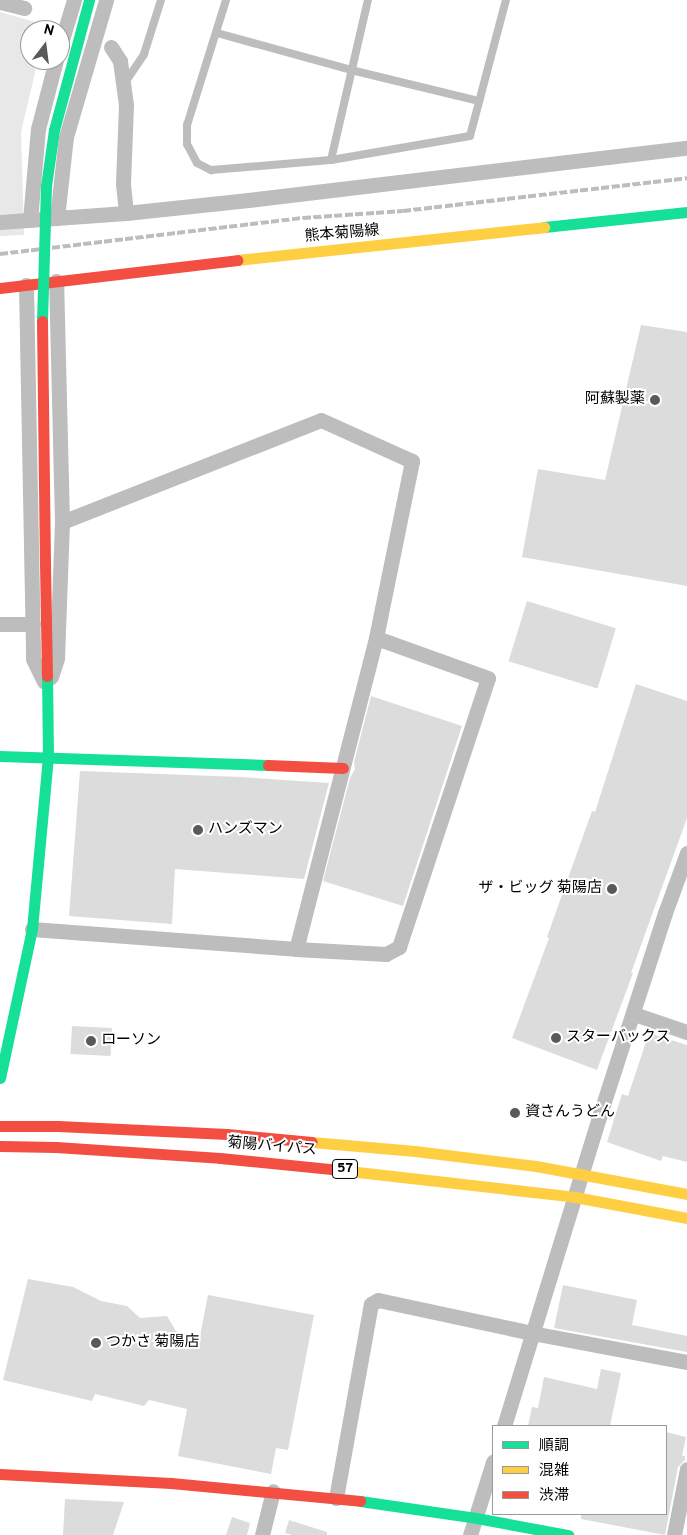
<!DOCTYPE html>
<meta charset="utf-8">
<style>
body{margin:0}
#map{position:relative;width:687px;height:1535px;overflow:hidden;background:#fff;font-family:Overpass,"Noto Sans JP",sans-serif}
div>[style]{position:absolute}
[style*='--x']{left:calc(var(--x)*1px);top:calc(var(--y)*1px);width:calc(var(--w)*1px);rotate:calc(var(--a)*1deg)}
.green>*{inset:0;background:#e8e8e8}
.building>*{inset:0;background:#dcdcdc;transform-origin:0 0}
.lane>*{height:8px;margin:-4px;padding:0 4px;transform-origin:4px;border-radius:4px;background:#bdbdbd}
.street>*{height:15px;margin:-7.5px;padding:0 7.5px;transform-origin:7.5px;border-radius:7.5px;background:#bdbdbd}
.fast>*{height:11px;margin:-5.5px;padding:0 5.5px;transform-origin:5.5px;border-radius:5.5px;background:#16e098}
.slow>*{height:11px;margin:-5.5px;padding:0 5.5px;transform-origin:5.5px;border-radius:5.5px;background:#ffcf43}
.jam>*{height:11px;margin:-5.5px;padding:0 5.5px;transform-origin:5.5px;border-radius:5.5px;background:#f24e42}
.rail>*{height:4px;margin-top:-2px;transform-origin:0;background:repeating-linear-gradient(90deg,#bdbdbd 0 8px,transparent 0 10.5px)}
.fast-bridge>*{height:11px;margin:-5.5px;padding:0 5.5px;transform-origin:5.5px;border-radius:5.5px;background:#16e098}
.jam-bridge>*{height:11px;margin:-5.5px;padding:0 5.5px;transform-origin:5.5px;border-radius:5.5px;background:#f24e42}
.dots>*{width:14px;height:14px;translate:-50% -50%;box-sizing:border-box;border:2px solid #fff;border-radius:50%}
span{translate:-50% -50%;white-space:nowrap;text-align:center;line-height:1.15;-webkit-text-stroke:4px #fff;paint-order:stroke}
.shield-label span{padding:1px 4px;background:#fff;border:1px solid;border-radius:4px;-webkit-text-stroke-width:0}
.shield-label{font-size:14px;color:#000;font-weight:700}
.street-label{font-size:15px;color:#000}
.poi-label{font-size:15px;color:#000}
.right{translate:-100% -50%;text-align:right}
.left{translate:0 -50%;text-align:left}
.legend{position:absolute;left:492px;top:1425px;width:175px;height:90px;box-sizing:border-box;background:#fff;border:1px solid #999;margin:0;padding:6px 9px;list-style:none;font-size:15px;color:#000}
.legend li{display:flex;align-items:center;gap:10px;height:25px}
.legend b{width:25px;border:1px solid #999}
.north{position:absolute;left:20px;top:20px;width:50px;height:50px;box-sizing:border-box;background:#fff;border:1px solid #999;border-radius:50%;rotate:15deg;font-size:14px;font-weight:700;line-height:20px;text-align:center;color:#000}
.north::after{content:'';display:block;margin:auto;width:18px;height:22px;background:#595959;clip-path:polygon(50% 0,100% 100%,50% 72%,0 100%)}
</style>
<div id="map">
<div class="green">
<div style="clip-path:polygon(0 12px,46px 25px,45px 30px,30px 30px,30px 60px,38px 60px,21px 132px,24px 235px,0 236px)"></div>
</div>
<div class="building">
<div style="clip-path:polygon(641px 325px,687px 332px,687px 586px,522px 557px,538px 469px,605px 480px)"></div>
<div style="left:527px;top:601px;width:93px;height:63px;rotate:17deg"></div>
<div style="clip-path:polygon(636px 684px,687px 701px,687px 818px,631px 973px,633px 973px,597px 1070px,512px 1038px,549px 938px,547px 937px,592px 811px,595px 812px)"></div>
<div style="clip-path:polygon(371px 696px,462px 726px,403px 906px,323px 881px,350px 778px,355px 769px,354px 762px)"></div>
<div style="clip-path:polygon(80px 771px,241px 777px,329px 783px,304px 879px,175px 869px,172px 924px,69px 916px)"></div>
<div style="left:72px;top:1026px;width:40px;height:28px;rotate:3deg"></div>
<div style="clip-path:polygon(649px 1033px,687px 1045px,687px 1162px,663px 1156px,661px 1161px,607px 1142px,622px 1094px,628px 1096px)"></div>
<div style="clip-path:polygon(28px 1279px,73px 1287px,101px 1301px,127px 1306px,140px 1318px,167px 1316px,183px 1343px,189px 1335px,199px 1341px,208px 1295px,314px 1315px,288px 1450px,276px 1448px,271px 1474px,178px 1456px,187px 1409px,149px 1400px,144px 1406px,95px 1394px,92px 1401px,3px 1380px)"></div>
<div style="clip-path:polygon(563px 1285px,637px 1300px,632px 1325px,687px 1336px,687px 1352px,554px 1328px)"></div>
<div style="clip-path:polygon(601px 1369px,621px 1373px,610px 1426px,528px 1426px,532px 1407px,538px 1408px,544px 1377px,597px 1389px)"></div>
<div style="clip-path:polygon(666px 1432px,686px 1437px,682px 1456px,685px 1456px,685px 1460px,678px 1467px,665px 1535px,581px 1519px,581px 1514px,666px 1514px)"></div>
<div style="clip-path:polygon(65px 1499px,124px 1502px,113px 1535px,63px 1535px)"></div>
<div style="clip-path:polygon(232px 1517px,250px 1523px,247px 1535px,226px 1535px)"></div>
<div style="clip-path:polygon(289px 1520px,327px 1532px,327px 1535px,292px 1535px,285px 1533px)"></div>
</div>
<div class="lane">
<div style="--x:226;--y:0;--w:131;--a:107.3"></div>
<div style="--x:187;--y:125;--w:19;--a:90"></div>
<div style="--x:187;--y:144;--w:21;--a:62"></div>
<div style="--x:197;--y:163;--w:16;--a:27"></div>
<div style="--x:211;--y:170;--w:120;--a:-4.8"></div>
<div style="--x:331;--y:160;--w:141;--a:-9.8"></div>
<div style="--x:470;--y:136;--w:141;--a:-75.2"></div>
<div style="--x:217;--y:33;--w:139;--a:15.4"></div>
<div style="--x:351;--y:70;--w:132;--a:13.6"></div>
<div style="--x:124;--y:84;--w:36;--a:-56"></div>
<div style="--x:144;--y:54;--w:57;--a:-72.5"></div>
<div style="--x:331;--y:160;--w:164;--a:-77"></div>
</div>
<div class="street">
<div style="--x:0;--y:2;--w:25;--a:14"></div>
<div style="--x:60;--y:46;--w:48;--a:-73.1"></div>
<div style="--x:111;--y:47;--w:17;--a:57"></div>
<div style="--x:120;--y:61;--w:44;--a:82.2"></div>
<div style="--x:126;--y:105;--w:79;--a:92.2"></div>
<div style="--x:123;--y:184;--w:29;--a:84"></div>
<div style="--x:57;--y:218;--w:81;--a:-83.7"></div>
<div style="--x:66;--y:137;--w:143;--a:-73.7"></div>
<div style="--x:30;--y:220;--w:91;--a:-85"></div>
<div style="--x:38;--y:129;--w:71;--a:-75.4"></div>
<div style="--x:0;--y:222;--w:126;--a:-4.1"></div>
<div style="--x:126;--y:213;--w:123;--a:-6.1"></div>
<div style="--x:248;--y:200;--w:442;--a:-6.8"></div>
<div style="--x:26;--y:285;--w:374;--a:88.9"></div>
<div style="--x:33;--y:659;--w:25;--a:64"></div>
<div style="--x:62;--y:522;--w:278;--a:-21.5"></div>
<div style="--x:321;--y:420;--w:100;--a:24.3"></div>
<div style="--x:412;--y:461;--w:181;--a:101.5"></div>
<div style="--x:376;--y:638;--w:321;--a:104.4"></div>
<div style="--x:0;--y:624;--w:33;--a:0"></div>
<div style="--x:51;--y:677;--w:20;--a:-72"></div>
<div style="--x:57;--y:658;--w:136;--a:-87.9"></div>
<div style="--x:62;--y:522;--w:241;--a:-91.4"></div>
<div style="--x:32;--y:929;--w:265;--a:4.3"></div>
<div style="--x:296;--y:949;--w:90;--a:3.2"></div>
<div style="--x:386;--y:954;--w:15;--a:-28"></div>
<div style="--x:399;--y:947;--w:283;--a:-71.7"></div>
<div style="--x:488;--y:678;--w:119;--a:-160.3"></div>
<div style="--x:634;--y:1014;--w:56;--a:18.8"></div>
<div style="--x:504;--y:1426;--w:333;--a:-72.9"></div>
<div style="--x:602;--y:1108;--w:205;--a:-72.1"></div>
<div style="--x:665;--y:913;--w:64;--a:-69.9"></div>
<div style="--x:336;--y:1498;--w:197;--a:-79.8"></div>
<div style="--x:371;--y:1304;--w:8;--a:-30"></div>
<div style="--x:378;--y:1300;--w:157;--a:12.1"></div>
<div style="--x:532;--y:1333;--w:158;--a:10.6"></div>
<div style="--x:262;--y:1535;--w:45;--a:-76"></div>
<div style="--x:470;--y:1535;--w:77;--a:-72.5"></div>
<div style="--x:674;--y:1535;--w:67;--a:-78.9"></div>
</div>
<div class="fast">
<div style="--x:544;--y:227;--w:144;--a:-6"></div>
<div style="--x:0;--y:756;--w:268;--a:1.9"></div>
<div style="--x:0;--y:1078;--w:152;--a:-77.9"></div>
<div style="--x:32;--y:929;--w:174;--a:-84.7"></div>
<div style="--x:48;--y:756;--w:80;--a:-90.7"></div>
<div style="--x:360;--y:1501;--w:117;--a:8.3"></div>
<div style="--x:476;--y:1518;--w:94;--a:10.5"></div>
</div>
<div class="slow">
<div style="--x:237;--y:260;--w:309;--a:-6.1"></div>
<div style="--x:312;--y:1142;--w:103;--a:5"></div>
<div style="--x:415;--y:1151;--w:122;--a:7.1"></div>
<div style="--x:536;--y:1166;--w:154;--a:10.5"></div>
<div style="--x:331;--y:1169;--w:246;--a:6.5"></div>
<div style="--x:575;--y:1197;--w:114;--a:10.6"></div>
</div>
<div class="jam">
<div style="--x:0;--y:288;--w:239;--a:-6.7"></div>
<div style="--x:45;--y:563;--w:113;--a:89"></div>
<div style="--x:268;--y:765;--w:75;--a:2.3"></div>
<div style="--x:0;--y:1126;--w:58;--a:0"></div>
<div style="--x:58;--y:1126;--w:169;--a:2.7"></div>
<div style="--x:227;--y:1134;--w:85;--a:5.4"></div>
<div style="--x:0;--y:1146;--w:56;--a:1"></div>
<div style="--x:56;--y:1147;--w:164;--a:3.8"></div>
<div style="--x:220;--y:1158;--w:112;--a:5.7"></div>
<div style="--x:0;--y:1474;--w:171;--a:3"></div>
<div style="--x:171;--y:1483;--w:190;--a:5.4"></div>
</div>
<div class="rail">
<div style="--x:0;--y:254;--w:305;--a:-6.8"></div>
<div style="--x:303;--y:218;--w:100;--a:-4"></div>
<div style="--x:403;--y:211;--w:286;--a:-6.6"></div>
</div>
<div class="fast-bridge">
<div style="--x:42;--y:321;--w:135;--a:-88.3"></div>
<div style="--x:46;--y:186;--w:57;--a:-81.9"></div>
<div style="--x:54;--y:130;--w:135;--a:-74.9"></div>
</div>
<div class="jam-bridge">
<div style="--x:42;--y:321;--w:242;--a:89.3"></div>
</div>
<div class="dots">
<div style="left:655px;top:400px;background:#595959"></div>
<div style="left:198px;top:830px;background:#595959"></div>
<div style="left:612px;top:889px;background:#595959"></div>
<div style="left:556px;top:1038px;background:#595959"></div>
<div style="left:91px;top:1041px;background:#595959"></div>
<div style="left:515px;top:1113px;background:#595959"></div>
<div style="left:96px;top:1343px;background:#595959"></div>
</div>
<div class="shield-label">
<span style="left:345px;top:1169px">57</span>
</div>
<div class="street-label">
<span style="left:342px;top:234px;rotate:-5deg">熊本菊陽線</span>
<span style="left:272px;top:1147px;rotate:5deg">菊陽バイパス</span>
</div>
<div class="poi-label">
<span class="right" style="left:645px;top:400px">阿蘇製薬</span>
<span class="left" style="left:208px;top:830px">ハンズマン</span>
<span class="right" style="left:602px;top:889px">ザ・ビッグ 菊陽店</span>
<span class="left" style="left:566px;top:1038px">スターバックス</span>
<span class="left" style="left:101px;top:1041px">ローソン</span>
<span class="left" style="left:525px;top:1113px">資さんうどん</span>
<span class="left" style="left:106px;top:1343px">つかさ 菊陽店</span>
</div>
<ul class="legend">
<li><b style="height:6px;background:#16e098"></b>順調</li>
<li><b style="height:6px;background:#ffcf43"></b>混雑</li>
<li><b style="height:6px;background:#f24e42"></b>渋滞</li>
</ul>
<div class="north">N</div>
</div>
